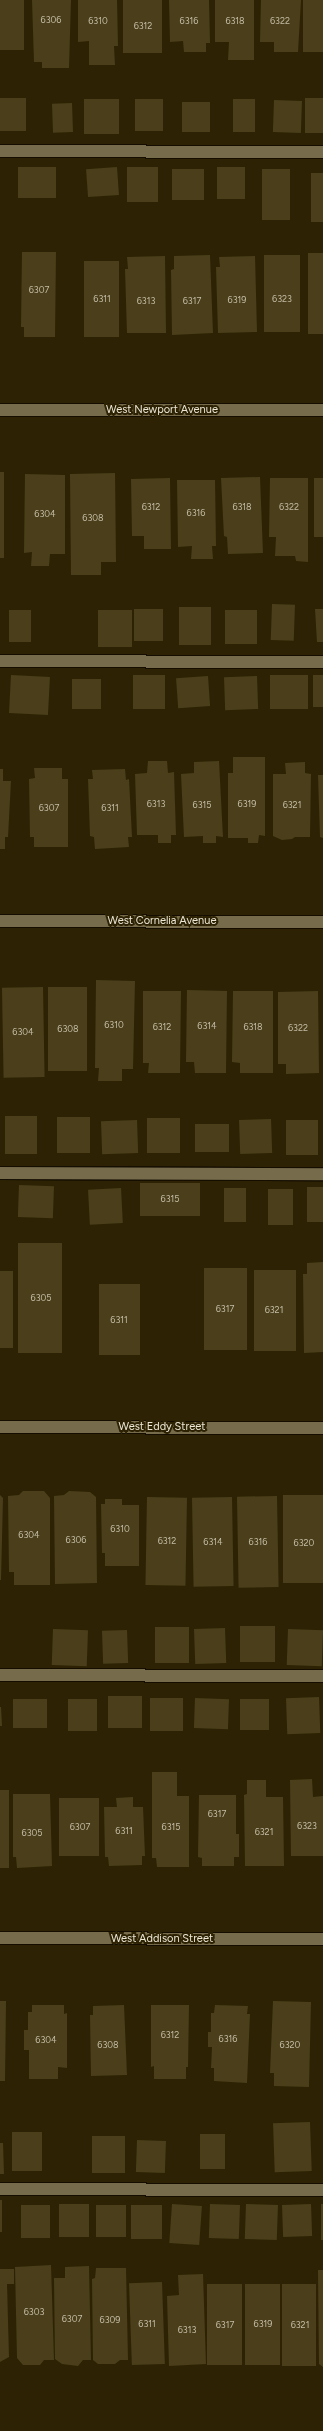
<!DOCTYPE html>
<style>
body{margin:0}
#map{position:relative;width:323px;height:2431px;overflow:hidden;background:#2d2304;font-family:Figtree,sans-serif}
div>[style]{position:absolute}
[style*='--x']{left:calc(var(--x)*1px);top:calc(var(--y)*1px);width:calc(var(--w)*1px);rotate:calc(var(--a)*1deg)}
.building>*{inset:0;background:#4a3f1a;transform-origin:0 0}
.roads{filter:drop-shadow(1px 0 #140d00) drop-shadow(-1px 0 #140d00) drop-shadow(0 1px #140d00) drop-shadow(0 -1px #140d00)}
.lane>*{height:12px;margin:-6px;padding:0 6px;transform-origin:6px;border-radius:6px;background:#766b4b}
.street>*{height:12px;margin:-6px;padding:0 6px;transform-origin:6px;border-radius:6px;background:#766b4b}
.secondary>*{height:12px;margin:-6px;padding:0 6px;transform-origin:6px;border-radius:6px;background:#766b4b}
span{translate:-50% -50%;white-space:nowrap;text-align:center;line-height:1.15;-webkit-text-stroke:4px #2d2304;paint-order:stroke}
.number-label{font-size:9px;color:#c4bca6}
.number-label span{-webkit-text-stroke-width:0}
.street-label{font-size:11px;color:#ece6d5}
</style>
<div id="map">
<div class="building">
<div style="left:0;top:0;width:24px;height:50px"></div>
<div style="clip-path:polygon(32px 0,71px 0,69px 68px,42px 68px,42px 62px,34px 62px)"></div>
<div style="clip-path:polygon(78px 0,117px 0,118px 46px,114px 46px,115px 65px,89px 65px,89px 41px,78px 42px)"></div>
<div style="left:123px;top:0;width:39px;height:53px"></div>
<div style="clip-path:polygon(169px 0,209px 0,210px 43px,206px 43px,206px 52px,184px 52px,183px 41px,170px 42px)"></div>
<div style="clip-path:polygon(215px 0,254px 0,254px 60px,228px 60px,229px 42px,215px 42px)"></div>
<div style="clip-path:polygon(261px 0,301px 0,298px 52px,274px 52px,274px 42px,260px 42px)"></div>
<div style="left:303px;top:0;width:20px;height:52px"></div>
<div style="left:0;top:98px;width:26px;height:33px"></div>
<div style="left:323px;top:98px;width:35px;height:18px;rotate:90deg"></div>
<div style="left:84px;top:99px;width:35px;height:35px"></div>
<div style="left:135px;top:99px;width:28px;height:32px"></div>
<div style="left:233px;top:99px;width:22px;height:33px"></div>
<div style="left:274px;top:100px;width:28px;height:32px;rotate:2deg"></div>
<div style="left:182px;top:102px;width:28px;height:30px"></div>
<div style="left:72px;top:103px;width:29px;height:20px;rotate:88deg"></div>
<div style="left:18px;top:167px;width:38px;height:31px"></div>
<div style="left:117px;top:167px;width:28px;height:31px;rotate:86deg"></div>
<div style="left:127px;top:167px;width:31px;height:35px"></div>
<div style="left:245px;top:167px;width:32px;height:28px;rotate:90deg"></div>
<div style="left:204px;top:169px;width:31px;height:32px;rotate:90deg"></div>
<div style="left:262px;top:169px;width:28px;height:51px"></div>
<div style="left:311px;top:173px;width:12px;height:49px"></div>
<div style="clip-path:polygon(22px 252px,56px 252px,55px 337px,24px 337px,24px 327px,21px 327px)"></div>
<div style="left:308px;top:253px;width:15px;height:81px"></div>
<div style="clip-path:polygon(210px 255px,213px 333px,172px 335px,171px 270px,174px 269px,174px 256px)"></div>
<div style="left:264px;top:255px;width:36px;height:77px"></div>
<div style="clip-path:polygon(165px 256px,166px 333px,127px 333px,125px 269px,128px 269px,127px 257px)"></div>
<div style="clip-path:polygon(255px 256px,257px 332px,218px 333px,216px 267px,220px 267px,219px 257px)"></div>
<div style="left:84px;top:261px;width:35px;height:76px"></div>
<div style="left:4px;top:472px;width:86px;height:4px;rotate:90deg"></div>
<div style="clip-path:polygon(115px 473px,116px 562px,101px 562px,101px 575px,71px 575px,70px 474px)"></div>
<div style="clip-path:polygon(25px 474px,65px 475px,65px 554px,50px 554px,49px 566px,31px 566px,32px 552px,24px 553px)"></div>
<div style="clip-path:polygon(260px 477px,263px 553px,228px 554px,227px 537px,224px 536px,221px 478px)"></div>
<div style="clip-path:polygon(170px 478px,171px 549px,144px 549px,144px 536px,132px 536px,131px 479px)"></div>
<div style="clip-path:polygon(270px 478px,308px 478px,308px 562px,296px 561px,295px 556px,275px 556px,276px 537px,269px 537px)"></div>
<div style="left:314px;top:478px;width:9px;height:59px"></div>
<div style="clip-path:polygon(177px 480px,215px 480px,216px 546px,212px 546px,213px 559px,191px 559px,192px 546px,178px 547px)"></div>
<div style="left:272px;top:604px;width:23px;height:36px;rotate:2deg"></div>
<div style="left:179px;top:607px;width:32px;height:38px"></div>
<div style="left:163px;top:609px;width:32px;height:29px;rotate:90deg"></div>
<div style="clip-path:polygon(315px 609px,323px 609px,323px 642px,317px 642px)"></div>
<div style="left:9px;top:610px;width:22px;height:32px"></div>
<div style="left:98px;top:610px;width:34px;height:37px"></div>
<div style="left:225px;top:610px;width:32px;height:34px"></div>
<div style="left:11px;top:675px;width:39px;height:38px;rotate:3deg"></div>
<div style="left:133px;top:675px;width:32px;height:34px"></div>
<div style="left:270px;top:675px;width:38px;height:34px"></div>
<div style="left:313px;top:675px;width:10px;height:32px"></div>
<div style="left:208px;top:676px;width:30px;height:32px;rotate:86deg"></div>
<div style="left:257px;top:676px;width:33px;height:33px;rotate:88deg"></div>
<div style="left:72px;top:679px;width:29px;height:30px"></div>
<div style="clip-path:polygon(233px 757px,265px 757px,265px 836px,259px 835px,258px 843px,248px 843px,248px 838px,228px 838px,228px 773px,233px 773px)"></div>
<div style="clip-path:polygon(148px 761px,167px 761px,168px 773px,174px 772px,176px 835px,171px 835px,171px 843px,158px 843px,158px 835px,137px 835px,135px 774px,147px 773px)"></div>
<div style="clip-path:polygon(219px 761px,223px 837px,216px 836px,216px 843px,203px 843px,203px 836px,184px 837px,181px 774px,194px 773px,194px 762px)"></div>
<div style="clip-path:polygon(305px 762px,305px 773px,311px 774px,310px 837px,295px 837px,292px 839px,282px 840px,273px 836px,273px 774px,286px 774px,285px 763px)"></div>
<div style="clip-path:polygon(34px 768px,62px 768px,62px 779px,68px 779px,68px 847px,34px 847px,34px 837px,30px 837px,29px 779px,35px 778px)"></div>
<div style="clip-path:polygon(0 769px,3px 769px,3px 781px,11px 781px,8px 837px,5px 837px,5px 849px,0 849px)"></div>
<div style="clip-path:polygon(125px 769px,126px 780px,129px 779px,132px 837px,128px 837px,129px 847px,95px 849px,94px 837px,90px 836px,88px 779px,93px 779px,92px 770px)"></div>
<div style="clip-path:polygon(318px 775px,323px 775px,323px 838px,320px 837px)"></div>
<div style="clip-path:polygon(96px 980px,135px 981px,133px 1069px,122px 1069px,122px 1081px,98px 1081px,99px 1068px,95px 1068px)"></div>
<div style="left:43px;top:987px;width:90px;height:41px;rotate:89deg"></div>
<div style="left:48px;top:987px;width:39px;height:84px"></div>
<div style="clip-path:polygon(187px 990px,227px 991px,226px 1073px,195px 1073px,194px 1062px,186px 1062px)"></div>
<div style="clip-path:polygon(143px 991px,181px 991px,180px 1073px,148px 1073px,149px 1063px,143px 1063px)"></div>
<div style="clip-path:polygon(233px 991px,273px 991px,273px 1073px,240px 1073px,240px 1063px,232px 1062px)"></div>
<div style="clip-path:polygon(318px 991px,319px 1073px,286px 1074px,286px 1064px,278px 1064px,278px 992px)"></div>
<div style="left:37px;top:1116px;width:38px;height:32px;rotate:90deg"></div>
<div style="left:57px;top:1117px;width:33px;height:36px"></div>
<div style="left:180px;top:1118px;width:35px;height:33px;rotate:90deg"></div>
<div style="left:271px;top:1119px;width:34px;height:32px;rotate:88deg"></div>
<div style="left:137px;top:1120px;width:33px;height:36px;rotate:88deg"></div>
<div style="left:286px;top:1120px;width:32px;height:35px"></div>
<div style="left:229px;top:1124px;width:28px;height:34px;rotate:90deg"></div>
<div style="left:140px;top:1183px;width:60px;height:33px"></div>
<div style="left:19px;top:1185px;width:35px;height:32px;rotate:2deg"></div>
<div style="left:307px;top:1187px;width:16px;height:35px"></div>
<div style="left:121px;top:1188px;width:35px;height:33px;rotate:87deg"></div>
<div style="left:224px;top:1188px;width:22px;height:34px"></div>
<div style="left:268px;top:1189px;width:25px;height:36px"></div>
<div style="left:18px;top:1243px;width:44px;height:110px"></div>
<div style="clip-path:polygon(323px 1262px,323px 1352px,304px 1353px,303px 1274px,307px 1274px,307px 1263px)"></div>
<div style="left:247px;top:1268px;width:82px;height:43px;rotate:90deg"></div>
<div style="left:254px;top:1270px;width:42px;height:81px"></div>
<div style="left:0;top:1271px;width:13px;height:77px"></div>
<div style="left:99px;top:1284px;width:41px;height:71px"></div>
<div style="clip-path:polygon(23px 1491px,44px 1491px,50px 1498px,50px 1585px,14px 1585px,14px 1572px,9px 1572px,8px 1496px,19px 1495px)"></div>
<div style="clip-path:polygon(69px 1491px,90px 1492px,96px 1497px,97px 1583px,55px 1584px,54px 1496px,64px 1495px)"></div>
<div style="clip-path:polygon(0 1495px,3px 1498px,1px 1580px,0 1580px)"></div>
<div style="left:323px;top:1495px;width:88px;height:40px;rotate:90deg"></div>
<div style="left:277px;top:1496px;width:91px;height:40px;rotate:89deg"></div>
<div style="left:147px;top:1497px;width:40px;height:88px;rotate:1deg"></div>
<div style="left:232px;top:1497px;width:89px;height:40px;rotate:89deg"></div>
<div style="clip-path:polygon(105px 1499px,122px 1499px,122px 1505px,139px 1505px,139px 1566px,105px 1566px,105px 1553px,102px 1553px,101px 1504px,105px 1504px)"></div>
<div style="left:240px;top:1626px;width:35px;height:36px"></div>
<div style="left:189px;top:1627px;width:36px;height:34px;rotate:90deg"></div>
<div style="left:225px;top:1628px;width:35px;height:31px;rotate:88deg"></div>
<div style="left:53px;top:1629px;width:35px;height:36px;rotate:2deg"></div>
<div style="left:288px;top:1629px;width:35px;height:36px;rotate:2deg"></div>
<div style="left:127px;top:1630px;width:33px;height:25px;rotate:88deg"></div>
<div style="left:108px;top:1696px;width:34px;height:32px"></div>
<div style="left:319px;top:1697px;width:36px;height:33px;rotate:88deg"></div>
<div style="left:150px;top:1698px;width:33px;height:33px"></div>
<div style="left:195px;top:1698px;width:34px;height:30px;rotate:2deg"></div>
<div style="left:13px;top:1699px;width:34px;height:29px"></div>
<div style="left:97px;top:1699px;width:32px;height:29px;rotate:90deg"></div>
<div style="left:240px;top:1699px;width:29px;height:31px"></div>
<div style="clip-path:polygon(0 1707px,1px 1707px,2px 1726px,0 1726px)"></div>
<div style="clip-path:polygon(152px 1772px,177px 1772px,177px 1796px,189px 1796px,189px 1867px,157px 1867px,156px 1858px,152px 1858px)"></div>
<div style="clip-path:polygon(312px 1779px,313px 1797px,323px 1796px,323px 1856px,291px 1856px,290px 1780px)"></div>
<div style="clip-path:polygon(247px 1780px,266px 1780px,266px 1797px,283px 1797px,284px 1866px,245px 1866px,244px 1795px,247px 1794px)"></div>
<div style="left:0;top:1790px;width:9px;height:78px"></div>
<div style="clip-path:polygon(13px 1794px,50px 1794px,52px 1866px,17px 1868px,16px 1857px,13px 1857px)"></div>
<div style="clip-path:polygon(199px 1795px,236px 1795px,236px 1834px,239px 1834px,239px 1857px,234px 1857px,234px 1866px,202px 1866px,202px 1858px,198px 1857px)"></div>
<div style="clip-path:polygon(133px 1797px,133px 1807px,143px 1807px,145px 1856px,142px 1856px,142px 1865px,109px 1866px,108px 1857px,105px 1857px,104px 1807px,117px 1807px,116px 1798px)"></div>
<div style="left:59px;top:1798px;width:40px;height:58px"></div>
<div style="clip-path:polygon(0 2001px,6px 2001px,5px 2081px,0 2081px)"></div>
<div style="clip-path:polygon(273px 2001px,311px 2002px,309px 2087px,274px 2086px,274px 2073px,270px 2073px)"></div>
<div style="clip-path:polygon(32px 2005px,64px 2005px,64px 2014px,67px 2013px,67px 2068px,58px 2067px,58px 2079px,29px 2079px,29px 2050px,24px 2050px,24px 2030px,28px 2030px,28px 2012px,32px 2012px)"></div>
<div style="clip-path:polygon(124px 2005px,127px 2075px,91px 2076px,90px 2015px,93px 2015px,93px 2006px)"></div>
<div style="clip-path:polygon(151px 2005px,189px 2005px,188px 2067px,186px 2067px,186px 2079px,154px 2079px,154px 2066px,151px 2067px)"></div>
<div style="clip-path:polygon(215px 2005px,248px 2006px,247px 2014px,250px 2014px,247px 2083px,214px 2081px,214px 2068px,211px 2068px,212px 2047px,208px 2047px,208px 2032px,211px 2032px,211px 2013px,214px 2013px)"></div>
<div style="left:310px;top:2122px;width:49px;height:37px;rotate:88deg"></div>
<div style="left:12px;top:2132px;width:30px;height:39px"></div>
<div style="left:200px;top:2134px;width:25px;height:35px"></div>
<div style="left:92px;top:2136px;width:33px;height:37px"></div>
<div style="left:137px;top:2140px;width:29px;height:32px;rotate:2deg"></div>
<div style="clip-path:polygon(0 2143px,3px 2143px,4px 2174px,0 2174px)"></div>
<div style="left:0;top:2200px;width:2px;height:32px"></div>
<div style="left:59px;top:2204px;width:30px;height:33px"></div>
<div style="left:172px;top:2204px;width:30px;height:39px;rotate:4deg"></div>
<div style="left:210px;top:2204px;width:30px;height:34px;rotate:2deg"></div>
<div style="left:246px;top:2204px;width:32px;height:35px;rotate:2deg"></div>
<div style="left:311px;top:2204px;width:32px;height:29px;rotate:88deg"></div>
<div style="left:321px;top:2204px;width:2px;height:36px"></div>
<div style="left:21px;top:2205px;width:29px;height:33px"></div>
<div style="left:96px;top:2205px;width:30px;height:32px"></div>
<div style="left:131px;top:2205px;width:31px;height:34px"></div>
<div style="clip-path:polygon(51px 2265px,54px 2360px,44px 2360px,40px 2365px,23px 2365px,17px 2358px,15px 2267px)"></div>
<div style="clip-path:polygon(89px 2266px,91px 2360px,83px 2360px,78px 2366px,62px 2364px,55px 2359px,54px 2278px,65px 2278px,65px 2267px)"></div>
<div style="clip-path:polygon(96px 2268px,126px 2268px,128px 2360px,120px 2360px,115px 2364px,98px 2364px,93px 2360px,92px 2279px,95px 2278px)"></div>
<div style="clip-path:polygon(0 2269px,14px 2269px,14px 2284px,7px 2284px,9px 2357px,0 2362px)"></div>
<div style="clip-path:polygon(318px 2270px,323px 2270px,323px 2367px,319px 2364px)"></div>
<div style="clip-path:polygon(203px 2274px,206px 2364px,169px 2366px,167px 2296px,179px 2295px,178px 2275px)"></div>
<div style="left:162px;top:2282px;width:82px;height:33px;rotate:88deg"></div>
<div style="left:207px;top:2284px;width:35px;height:81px"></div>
<div style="left:245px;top:2284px;width:35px;height:81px"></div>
<div style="left:282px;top:2284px;width:34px;height:82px"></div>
</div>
<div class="roads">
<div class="lane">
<div style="--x:0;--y:151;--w:323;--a:0.2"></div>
<div style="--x:0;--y:661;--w:323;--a:0.2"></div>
<div style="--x:0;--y:1173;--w:323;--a:0.2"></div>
<div style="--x:0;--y:1675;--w:323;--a:0.2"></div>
<div style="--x:0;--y:2189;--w:323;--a:0.2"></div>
</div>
<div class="street">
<div style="--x:0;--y:410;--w:323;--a:0"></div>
<div style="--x:0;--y:921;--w:323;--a:0.2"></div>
<div style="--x:0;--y:1427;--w:323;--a:0.2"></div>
</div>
<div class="secondary">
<div style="--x:0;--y:1938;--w:323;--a:0.2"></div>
</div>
</div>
<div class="number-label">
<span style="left:51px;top:20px">6306</span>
<span style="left:98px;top:21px">6310</span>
<span style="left:189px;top:21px">6316</span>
<span style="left:235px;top:21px">6318</span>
<span style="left:280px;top:21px">6322</span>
<span style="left:143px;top:26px">6312</span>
<span style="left:39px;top:290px">6307</span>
<span style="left:102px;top:299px">6311</span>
<span style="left:282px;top:299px">6323</span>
<span style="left:237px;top:300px">6319</span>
<span style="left:146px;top:301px">6313</span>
<span style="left:192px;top:301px">6317</span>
<span style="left:151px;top:507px">6312</span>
<span style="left:242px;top:507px">6318</span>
<span style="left:289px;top:507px">6322</span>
<span style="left:196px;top:513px">6316</span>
<span style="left:45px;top:514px">6304</span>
<span style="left:93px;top:518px">6308</span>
<span style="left:156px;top:804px">6313</span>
<span style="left:247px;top:804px">6319</span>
<span style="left:202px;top:805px">6315</span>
<span style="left:292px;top:805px">6321</span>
<span style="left:49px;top:808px">6307</span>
<span style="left:110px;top:808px">6311</span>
<span style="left:114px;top:1025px">6310</span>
<span style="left:207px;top:1026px">6314</span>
<span style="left:162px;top:1027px">6312</span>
<span style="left:253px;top:1027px">6318</span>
<span style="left:298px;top:1028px">6322</span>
<span style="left:68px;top:1029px">6308</span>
<span style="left:23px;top:1032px">6304</span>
<span style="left:170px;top:1199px">6315</span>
<span style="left:41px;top:1298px">6305</span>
<span style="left:225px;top:1309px">6317</span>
<span style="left:274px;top:1310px">6321</span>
<span style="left:119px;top:1320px">6311</span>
<span style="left:120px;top:1529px">6310</span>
<span style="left:29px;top:1535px">6304</span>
<span style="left:76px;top:1540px">6306</span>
<span style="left:167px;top:1541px">6312</span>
<span style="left:213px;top:1542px">6314</span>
<span style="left:258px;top:1542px">6316</span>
<span style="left:304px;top:1543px">6320</span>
<span style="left:217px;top:1814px">6317</span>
<span style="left:307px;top:1826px">6323</span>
<span style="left:80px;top:1827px">6307</span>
<span style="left:171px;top:1827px">6315</span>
<span style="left:124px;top:1831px">6311</span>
<span style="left:264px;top:1832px">6321</span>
<span style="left:32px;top:1833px">6305</span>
<span style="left:170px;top:2035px">6312</span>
<span style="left:228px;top:2039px">6316</span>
<span style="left:46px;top:2040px">6304</span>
<span style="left:108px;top:2045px">6308</span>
<span style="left:290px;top:2045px">6320</span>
<span style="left:34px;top:2312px">6303</span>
<span style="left:72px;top:2319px">6307</span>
<span style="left:110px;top:2320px">6309</span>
<span style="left:147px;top:2324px">6311</span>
<span style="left:263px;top:2324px">6319</span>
<span style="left:225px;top:2325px">6317</span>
<span style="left:300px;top:2325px">6321</span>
<span style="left:187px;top:2330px">6313</span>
</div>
<div class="street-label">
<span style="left:162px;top:410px">West Newport Avenue</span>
<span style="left:162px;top:921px">West Cornelia Avenue</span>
<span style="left:162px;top:1427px">West Eddy Street</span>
<span style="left:162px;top:1939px">West Addison Street</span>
</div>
</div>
